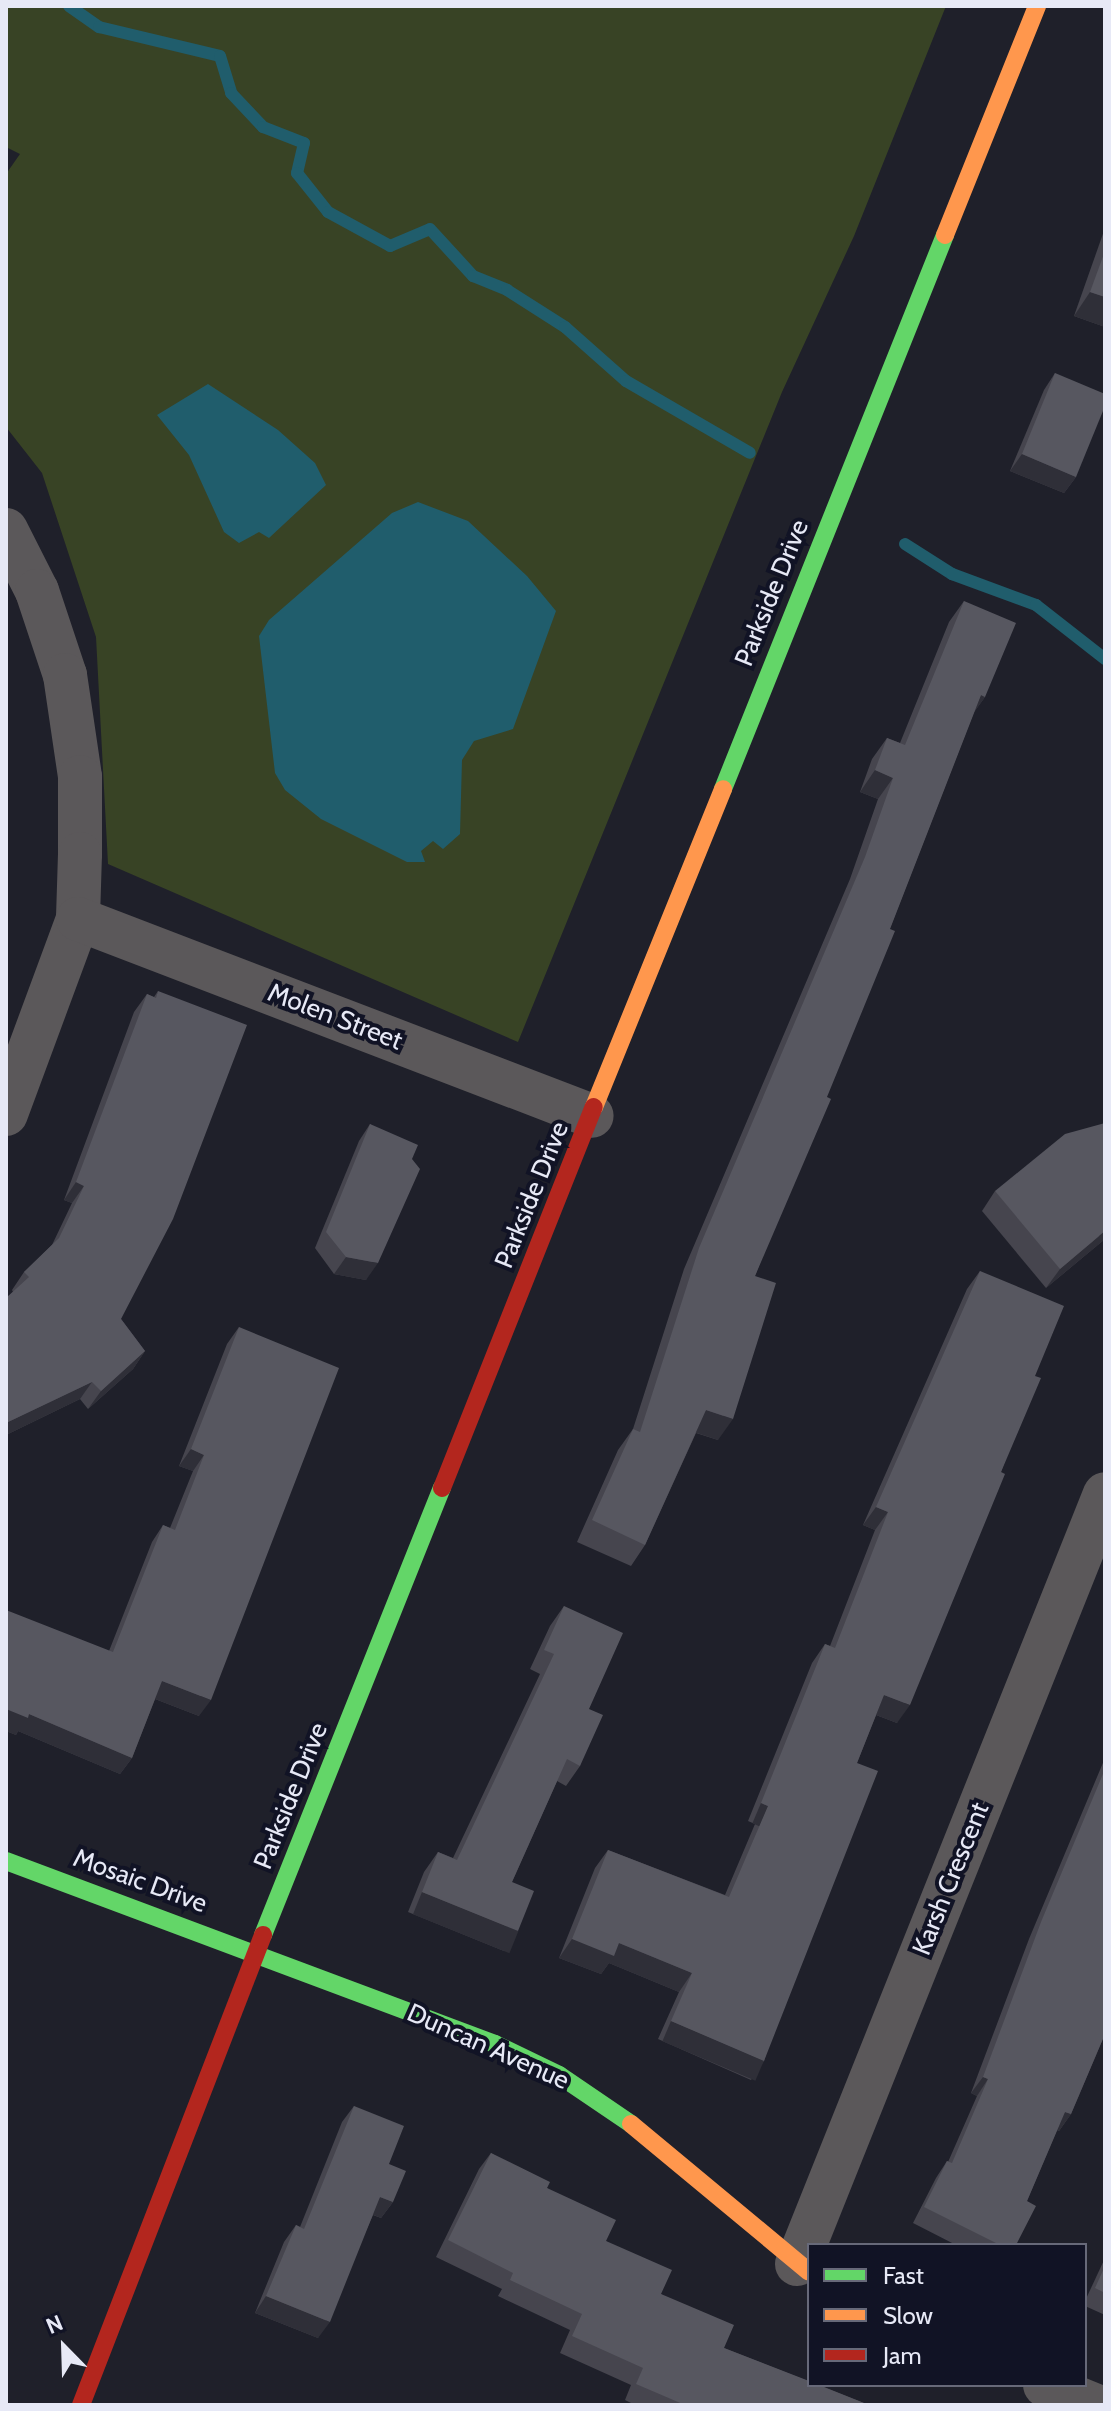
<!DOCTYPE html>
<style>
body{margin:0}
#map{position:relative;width:1111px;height:2411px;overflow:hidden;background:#1f202a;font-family:Cabin,sans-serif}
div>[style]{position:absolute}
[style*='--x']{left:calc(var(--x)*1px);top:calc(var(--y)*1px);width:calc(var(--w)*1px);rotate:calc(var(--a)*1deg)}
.green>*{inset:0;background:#384325}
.water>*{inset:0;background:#205d6c}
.stream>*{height:12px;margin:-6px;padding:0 6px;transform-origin:6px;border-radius:6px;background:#205d6c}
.street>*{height:44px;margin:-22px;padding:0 22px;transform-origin:22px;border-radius:22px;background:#5b585a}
.fast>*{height:18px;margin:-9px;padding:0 9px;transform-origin:9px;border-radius:9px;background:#63d668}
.slow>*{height:18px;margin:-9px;padding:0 9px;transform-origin:9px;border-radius:9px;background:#ff974d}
.jam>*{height:18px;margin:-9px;padding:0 9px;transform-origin:9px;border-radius:9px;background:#b3261e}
.wall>*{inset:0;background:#46454e}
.shaded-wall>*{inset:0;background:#2f2f38;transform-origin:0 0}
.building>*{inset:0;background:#575760}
span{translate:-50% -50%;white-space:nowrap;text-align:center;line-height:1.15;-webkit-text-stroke:8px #111325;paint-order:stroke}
.street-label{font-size:26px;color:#e7e9f6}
.frame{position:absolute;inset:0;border:8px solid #e7e9f6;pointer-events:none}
.legend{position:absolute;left:807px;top:2243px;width:280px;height:144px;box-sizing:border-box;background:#111325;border:2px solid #676979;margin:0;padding:10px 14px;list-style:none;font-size:24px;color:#e7e9f6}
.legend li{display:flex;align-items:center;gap:16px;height:40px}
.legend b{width:40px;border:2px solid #676979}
.north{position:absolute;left:24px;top:2307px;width:80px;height:80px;-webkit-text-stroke:6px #111325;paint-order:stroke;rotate:337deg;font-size:22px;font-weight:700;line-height:32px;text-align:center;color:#e7e9f6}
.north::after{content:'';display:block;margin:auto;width:28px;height:36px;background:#e7e9f6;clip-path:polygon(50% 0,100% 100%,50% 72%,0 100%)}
</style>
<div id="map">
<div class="green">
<div style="clip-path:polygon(6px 6px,946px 6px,854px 236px,782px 392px,518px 1042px,108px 864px,96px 637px,42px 473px,6px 427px,6px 174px,20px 154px,6px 147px)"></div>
</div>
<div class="water">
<div style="clip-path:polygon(208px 384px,278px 430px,315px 463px,326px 485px,269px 538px,259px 532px,239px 543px,224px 532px,189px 455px,157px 415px)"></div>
<div style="clip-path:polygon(418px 502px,468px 521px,527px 576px,556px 611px,513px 729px,474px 741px,462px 760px,460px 834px,443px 849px,433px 841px,421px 851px,425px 862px,407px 862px,321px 819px,285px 790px,275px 773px,259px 636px,269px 620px,392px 513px)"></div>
</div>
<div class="stream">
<div style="--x:69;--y:6;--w:37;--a:35"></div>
<div style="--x:99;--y:27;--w:124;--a:13.5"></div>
<div style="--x:220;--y:56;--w:39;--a:73"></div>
<div style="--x:231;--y:93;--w:47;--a:46.7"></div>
<div style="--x:263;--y:127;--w:44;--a:21.3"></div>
<div style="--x:304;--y:143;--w:31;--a:103"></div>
<div style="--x:297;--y:173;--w:50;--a:51.5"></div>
<div style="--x:328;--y:212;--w:71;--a:28.7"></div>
<div style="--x:390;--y:246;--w:43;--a:-23"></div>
<div style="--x:430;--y:229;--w:64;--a:47.5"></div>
<div style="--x:473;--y:276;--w:37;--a:22"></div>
<div style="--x:507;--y:290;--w:69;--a:32.5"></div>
<div style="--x:565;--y:327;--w:81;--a:41.5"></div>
<div style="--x:626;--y:381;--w:143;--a:30.1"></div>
<div style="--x:905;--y:544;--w:56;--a:32.6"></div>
<div style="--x:952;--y:574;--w:90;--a:20.3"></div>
<div style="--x:1036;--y:605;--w:88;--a:38"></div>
</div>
<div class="street">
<div style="--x:6;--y:530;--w:68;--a:63.1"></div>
<div style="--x:37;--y:591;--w:89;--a:71.6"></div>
<div style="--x:65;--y:675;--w:103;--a:81.6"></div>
<div style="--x:80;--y:777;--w:77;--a:90"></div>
<div style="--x:80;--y:854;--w:65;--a:91.8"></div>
<div style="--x:78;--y:919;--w:208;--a:110.3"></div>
<div style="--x:78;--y:919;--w:550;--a:20.97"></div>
<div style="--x:797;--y:2264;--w:829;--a:-68.2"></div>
<div style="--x:1045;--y:2385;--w:53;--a:22.2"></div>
</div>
<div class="fast">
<div style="--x:723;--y:789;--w:597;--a:-68.16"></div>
<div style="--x:6;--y:1861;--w:522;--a:20.52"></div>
<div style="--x:495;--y:2044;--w:71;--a:25.8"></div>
<div style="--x:559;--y:2075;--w:87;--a:34.2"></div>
<div style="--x:263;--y:1935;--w:482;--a:-68.2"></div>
</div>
<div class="slow">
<div style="--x:945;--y:235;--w:247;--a:-68.1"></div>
<div style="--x:594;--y:1107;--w:343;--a:-67.9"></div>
<div style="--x:631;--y:2124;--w:231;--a:39.7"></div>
</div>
<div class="jam">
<div style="--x:442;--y:1488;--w:410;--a:-68.3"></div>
<div style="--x:81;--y:2405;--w:504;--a:-68.83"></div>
</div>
<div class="wall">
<div style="clip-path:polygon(1105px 228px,1105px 327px,1074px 316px)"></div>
<div style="clip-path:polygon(1055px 373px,1076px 477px,1064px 493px,1010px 471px,1044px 390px)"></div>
<div style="clip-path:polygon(964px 601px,985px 697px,974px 712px,755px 1276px,718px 1440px,696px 1433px,645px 1545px,631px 1566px,577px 1542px,618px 1450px,633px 1429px,684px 1269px,850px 879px,878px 799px,860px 792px,872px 759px,887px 738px,900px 743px,949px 622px)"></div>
<div style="clip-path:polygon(158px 991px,121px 1319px,145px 1351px,133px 1369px,88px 1409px,80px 1399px,6px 1435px,6px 1298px,13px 1292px,12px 1290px,24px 1272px,52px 1245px,72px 1203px,64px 1200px,134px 1012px,147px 994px,154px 997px)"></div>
<div style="clip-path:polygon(370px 1124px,412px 1159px,366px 1280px,334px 1274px,315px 1248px,359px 1141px)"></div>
<div style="clip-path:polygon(995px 1191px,1105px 1239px,1046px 1288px,982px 1211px)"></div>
<div style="clip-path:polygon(980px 1271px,1035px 1376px,1001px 1472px,897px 1723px,876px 1715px,857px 1763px,764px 2061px,751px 2080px,658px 2039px,679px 1992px,609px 1963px,601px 1974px,559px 1958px,595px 1868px,608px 1850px,725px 1895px,755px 1824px,748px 1821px,812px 1663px,825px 1644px,830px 1646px,875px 1530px,863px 1525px,967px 1289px)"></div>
<div style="clip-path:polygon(239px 1327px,199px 1716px,155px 1699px,132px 1758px,120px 1774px,18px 1731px,16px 1735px,6px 1731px,109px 1651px,152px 1542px,163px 1525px,170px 1528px,193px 1471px,179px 1466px,227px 1344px)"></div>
<div style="clip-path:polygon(564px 1606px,589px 1709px,580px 1766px,566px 1786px,557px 1781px,512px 1882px,504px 1951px,408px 1912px,424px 1872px,438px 1852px,453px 1858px,540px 1674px,530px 1669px,550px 1626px)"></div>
<div style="clip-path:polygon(1105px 1758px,1105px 2034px,1071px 2114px,1059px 2131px,1057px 2130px,1027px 2201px,1016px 2245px,956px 2245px,913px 2223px,936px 2178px,947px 2161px,948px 2162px,977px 2096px,971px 2093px,1029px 1939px)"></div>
<div style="clip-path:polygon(354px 2106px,389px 2164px,393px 2202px,381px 2218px,373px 2215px,318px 2338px,255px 2313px,284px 2242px,296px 2225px,300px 2227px,342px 2122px)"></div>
<div style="clip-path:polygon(491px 2153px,547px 2188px,606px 2241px,661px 2294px,724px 2348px,869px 2405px,635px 2405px,625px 2400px,631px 2385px,560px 2353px,570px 2330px,498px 2296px,502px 2289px,436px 2257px,479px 2169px)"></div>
<div style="clip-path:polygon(1105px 2258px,1105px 2315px,1085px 2306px,1085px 2301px)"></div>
</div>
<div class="shaded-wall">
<div style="clip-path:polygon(1090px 292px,1105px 297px,1105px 327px,1074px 316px)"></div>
<div style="clip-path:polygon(1022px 454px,1076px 477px,1064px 493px,1010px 471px)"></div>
<div style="clip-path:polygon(981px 695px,985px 697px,970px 718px)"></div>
<div style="clip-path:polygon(875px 770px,893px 778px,878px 799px,860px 792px)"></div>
<div style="clip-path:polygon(76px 1182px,84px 1186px,72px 1203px,64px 1200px)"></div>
<div style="clip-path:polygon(1105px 1231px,1105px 1239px,1046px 1288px,1060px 1269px)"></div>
<div style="clip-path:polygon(346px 1257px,378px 1263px,366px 1280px,334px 1274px)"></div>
<div style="clip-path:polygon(145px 1351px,133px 1369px,88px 1409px,101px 1391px)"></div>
<div style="clip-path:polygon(92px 1382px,80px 1399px,6px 1435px,6px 1423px)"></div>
<div style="clip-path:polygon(706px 1410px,733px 1419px,718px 1440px,691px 1431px)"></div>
<div style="clip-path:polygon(191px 1449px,204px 1455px,193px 1471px,179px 1466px)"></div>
<div style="clip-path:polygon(876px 1507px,888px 1512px,875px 1530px,863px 1525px)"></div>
<div style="clip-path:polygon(162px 1681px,211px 1700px,199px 1716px,150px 1697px)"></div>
<div style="clip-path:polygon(884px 1695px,910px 1705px,897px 1723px,871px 1713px)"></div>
<div style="clip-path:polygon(6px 1709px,29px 1714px,132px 1758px,120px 1774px,18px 1731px,16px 1735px,6px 1731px)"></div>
<div style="left:761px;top:1803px;width:8px;height:22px;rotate:23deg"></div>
<div style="left:422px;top:1892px;width:104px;height:24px;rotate:22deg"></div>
<div style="clip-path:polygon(572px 1939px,619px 1943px,692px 1973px,679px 1992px,609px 1963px,601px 1974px,559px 1958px)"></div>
<div style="left:671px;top:2021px;width:101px;height:22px;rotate:23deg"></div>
<div style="clip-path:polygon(983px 2077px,988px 2079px,977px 2096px,971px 2093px)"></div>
<div style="clip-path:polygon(1065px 2112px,1071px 2114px,1059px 2131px,1053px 2128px)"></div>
<div style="clip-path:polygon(380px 2197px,393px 2202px,381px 2218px,369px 2213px)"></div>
<div style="clip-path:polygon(266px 2296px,330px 2322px,318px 2338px,255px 2313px)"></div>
</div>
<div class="building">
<div style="clip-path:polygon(1105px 251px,1105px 297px,1090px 292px)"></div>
<div style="clip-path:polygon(1055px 373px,1105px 394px,1105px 406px,1076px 477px,1022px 454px)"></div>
<div style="clip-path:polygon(964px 601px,1016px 623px,985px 697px,981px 695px,890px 929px,895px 931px,827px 1097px,831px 1099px,755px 1276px,776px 1283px,733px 1419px,706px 1410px,645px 1545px,592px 1520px,633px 1429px,640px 1432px,699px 1248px,865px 857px,893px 778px,875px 770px,887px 738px,905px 745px)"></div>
<div style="clip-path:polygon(158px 991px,247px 1025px,173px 1219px,121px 1319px,145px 1351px,101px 1391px,92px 1382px,6px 1423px,6px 1298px,29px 1277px,24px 1272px,59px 1238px,84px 1186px,76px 1182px,147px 994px,156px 998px)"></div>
<div style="clip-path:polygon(1105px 1123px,1105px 1231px,1060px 1269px,995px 1191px,1065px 1134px)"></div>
<div style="clip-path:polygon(370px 1124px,418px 1145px,412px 1159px,420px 1169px,378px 1263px,346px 1257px,326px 1232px)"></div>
<div style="clip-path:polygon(980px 1271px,1064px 1306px,1035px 1376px,1041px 1378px,1001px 1472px,1005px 1474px,910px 1705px,884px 1695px,857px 1763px,878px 1771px,764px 2061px,671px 2021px,692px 1973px,619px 1943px,614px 1956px,572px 1939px,608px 1850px,729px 1897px,768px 1806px,761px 1803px,825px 1644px,835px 1648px,888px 1512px,876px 1507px)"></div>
<div style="clip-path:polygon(239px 1327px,339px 1368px,211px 1700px,162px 1681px,132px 1758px,29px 1714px,28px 1718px,6px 1709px,6px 1610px,113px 1652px,163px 1525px,175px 1530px,204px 1455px,191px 1449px)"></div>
<div style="clip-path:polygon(564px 1606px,623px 1633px,589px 1709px,603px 1715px,580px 1766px,567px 1759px,512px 1882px,534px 1891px,518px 1931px,422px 1892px,438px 1852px,457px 1860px,554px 1654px,544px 1650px)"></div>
<div style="clip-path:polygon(1105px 1769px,1105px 2034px,1071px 2114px,1065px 2112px,1027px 2201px,1036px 2206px,1016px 2245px,1000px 2245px,924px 2207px,947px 2161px,952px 2163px,988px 2079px,983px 2077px,1041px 1922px)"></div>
<div style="clip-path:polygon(354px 2106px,404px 2126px,389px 2164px,406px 2171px,393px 2202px,380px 2197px,330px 2322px,266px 2296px,296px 2225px,304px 2229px)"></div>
<div style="clip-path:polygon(491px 2153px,550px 2182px,547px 2188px,616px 2220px,606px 2241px,672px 2270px,661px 2294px,734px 2325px,724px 2348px,809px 2381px,809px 2385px,819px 2385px,869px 2405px,685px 2405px,636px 2384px,643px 2368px,572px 2336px,582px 2314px,510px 2280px,513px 2273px,448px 2240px)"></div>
<div style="clip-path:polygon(1105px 2266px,1105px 2293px,1095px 2288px)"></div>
</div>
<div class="street-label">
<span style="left:772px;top:593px;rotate:-68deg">Parkside Drive</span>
<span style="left:335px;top:1017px;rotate:21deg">Molen Street</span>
<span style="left:532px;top:1195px;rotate:-68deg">Parkside Drive</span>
<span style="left:291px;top:1796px;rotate:-68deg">Parkside Drive</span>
<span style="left:951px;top:1879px;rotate:-68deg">Karsh Crescent</span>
<span style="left:140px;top:1881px;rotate:20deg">Mosaic Drive</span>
<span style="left:488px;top:2047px;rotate:24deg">Duncan Avenue</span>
</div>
<div class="frame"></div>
<ul class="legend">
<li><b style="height:10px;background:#63d668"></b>Fast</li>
<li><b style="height:10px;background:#ff974d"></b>Slow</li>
<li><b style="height:10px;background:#b3261e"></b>Jam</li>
</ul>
<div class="north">N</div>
</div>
